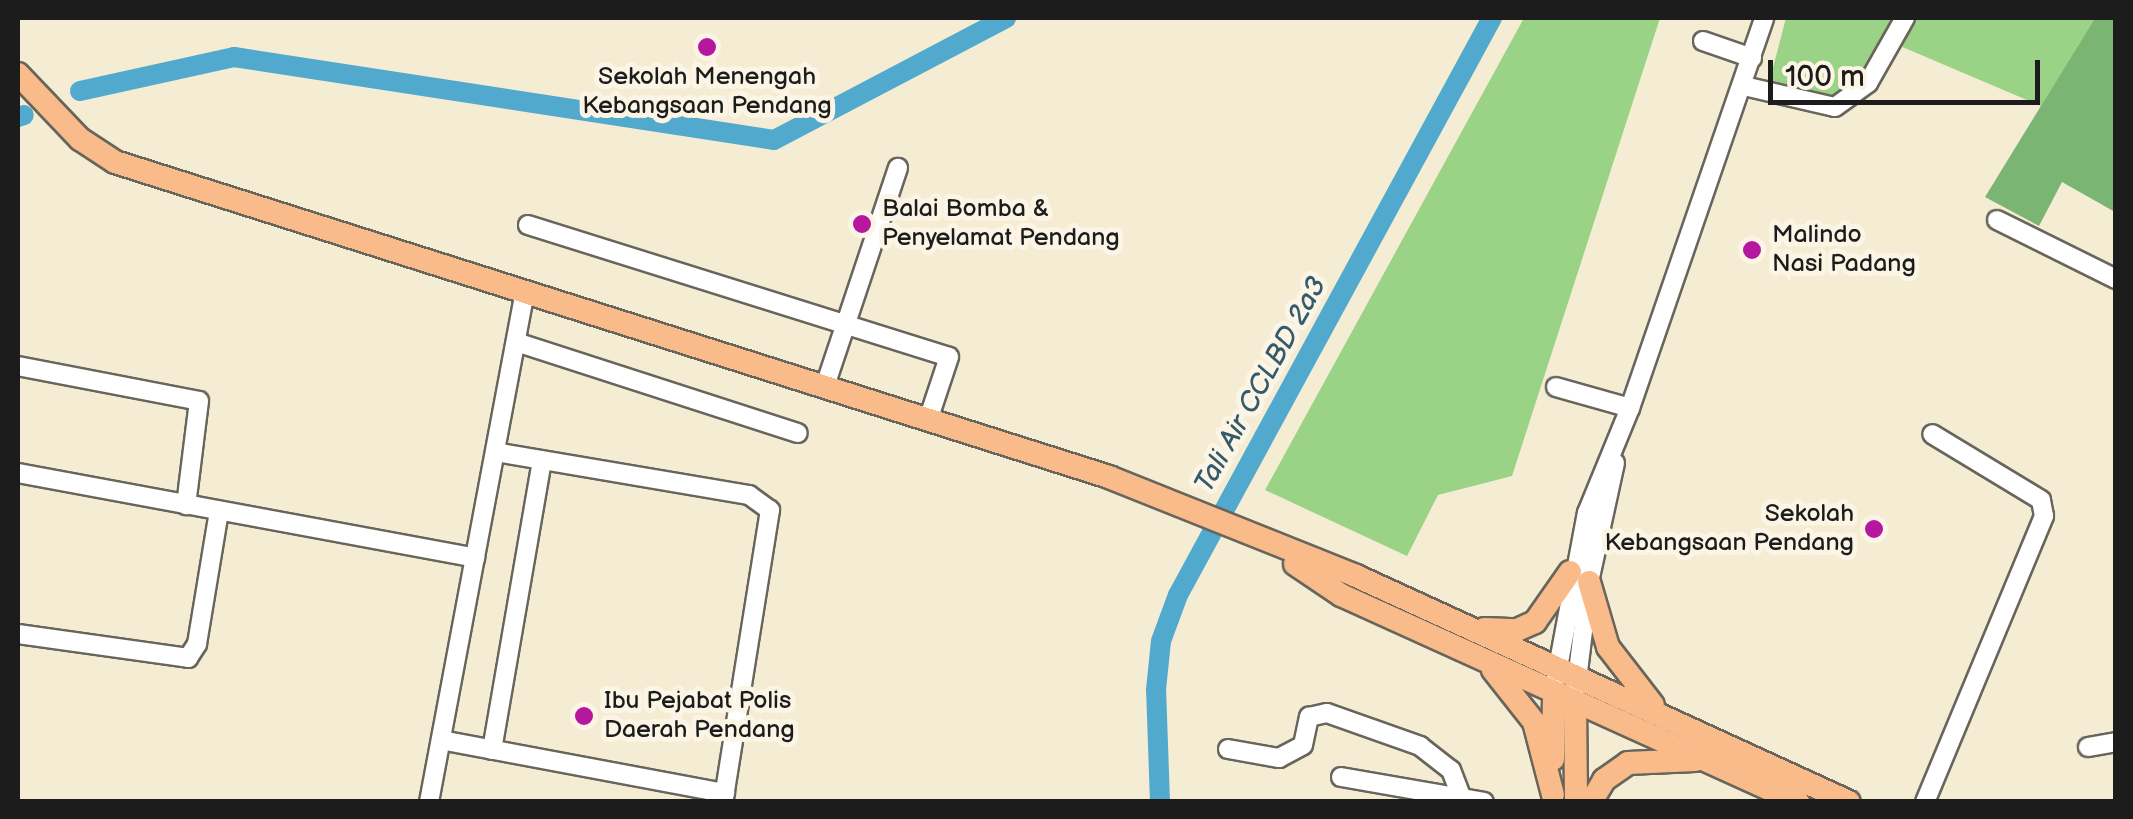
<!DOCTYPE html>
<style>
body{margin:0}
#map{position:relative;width:2133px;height:819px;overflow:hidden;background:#f4ecd3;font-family:"Balsamiq Sans",sans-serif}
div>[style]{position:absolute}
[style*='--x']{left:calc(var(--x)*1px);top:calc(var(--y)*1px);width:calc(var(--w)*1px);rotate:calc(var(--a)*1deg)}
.green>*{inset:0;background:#9ad386}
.forest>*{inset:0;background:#7bb573}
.canal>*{height:20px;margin:-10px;padding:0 10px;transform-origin:10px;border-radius:10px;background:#51a9ce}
.roads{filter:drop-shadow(2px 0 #68655c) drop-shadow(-2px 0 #68655c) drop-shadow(0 2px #68655c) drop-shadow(0 -2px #68655c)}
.minor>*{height:18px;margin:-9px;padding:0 9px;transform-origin:9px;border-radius:9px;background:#fff}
.major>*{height:22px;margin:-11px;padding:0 11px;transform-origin:11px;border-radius:11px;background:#fabb8b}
.dots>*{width:28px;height:28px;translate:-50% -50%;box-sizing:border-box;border:5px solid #fcf5e5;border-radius:50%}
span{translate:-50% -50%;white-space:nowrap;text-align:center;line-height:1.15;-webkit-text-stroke:10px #fcf5e5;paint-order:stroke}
.poi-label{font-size:25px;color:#1c1c1c}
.left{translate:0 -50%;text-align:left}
.right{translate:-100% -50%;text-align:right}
.water-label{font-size:28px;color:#345b6c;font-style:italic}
.frame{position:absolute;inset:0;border:20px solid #1c1c1c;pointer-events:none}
.scale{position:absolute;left:1768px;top:60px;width:272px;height:45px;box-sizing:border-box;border:5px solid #1c1c1c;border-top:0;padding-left:12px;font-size:30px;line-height:35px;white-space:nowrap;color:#1c1c1c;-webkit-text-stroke:8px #fcf5e5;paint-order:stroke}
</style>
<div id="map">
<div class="green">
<div style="clip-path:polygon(1524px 18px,1660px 18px,1512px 476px,1438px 495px,1407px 556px,1265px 490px)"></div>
<div style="clip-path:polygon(1786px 18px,1897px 18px,1860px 82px,1834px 100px,1769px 83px)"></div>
<div style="clip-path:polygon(1916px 18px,2095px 18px,2041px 106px,1900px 46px)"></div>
</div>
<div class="forest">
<div style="clip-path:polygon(2095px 18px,2115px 18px,2115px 212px,2062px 182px,2039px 226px,1985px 197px)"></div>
</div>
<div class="canal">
<div style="--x:80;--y:91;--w:158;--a:-12.4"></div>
<div style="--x:234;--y:57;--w:546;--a:8.74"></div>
<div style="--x:774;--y:140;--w:262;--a:-27.7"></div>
<div style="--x:18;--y:117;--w:6;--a:-18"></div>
<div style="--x:1160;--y:802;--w:112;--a:-92"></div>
<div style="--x:1156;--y:690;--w:49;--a:-84.2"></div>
<div style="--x:1161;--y:641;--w:49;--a:-69.7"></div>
<div style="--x:1178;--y:595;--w:657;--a:-61.45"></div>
</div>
<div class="roads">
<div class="minor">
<div style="--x:1703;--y:41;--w:52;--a:19.1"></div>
<div style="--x:1744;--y:86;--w:93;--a:13"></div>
<div style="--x:1835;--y:107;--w:41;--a:-36"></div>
<div style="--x:1868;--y:83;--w:75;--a:-60.4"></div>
<div style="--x:1997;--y:220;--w:133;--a:26.4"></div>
<div style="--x:528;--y:225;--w:441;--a:17.4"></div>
<div style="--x:949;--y:357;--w:63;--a:108.4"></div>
<div style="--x:516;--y:342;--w:296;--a:17.9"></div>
<div style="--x:18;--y:366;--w:184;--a:10.9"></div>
<div style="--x:199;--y:401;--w:105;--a:97.1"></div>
<div style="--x:826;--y:383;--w:227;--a:-71.5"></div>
<div style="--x:1556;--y:387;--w:77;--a:15.8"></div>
<div style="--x:495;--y:452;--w:258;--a:9.6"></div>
<div style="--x:749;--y:495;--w:26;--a:36"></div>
<div style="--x:770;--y:510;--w:296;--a:99.1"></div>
<div style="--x:18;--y:473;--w:465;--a:10.5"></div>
<div style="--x:18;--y:634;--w:172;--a:8"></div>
<div style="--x:188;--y:658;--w:17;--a:-57"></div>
<div style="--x:197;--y:644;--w:135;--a:-80.6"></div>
<div style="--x:1556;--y:678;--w:168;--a:-79.4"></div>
<div style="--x:1587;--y:513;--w:113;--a:-67.7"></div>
<div style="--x:1630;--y:408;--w:412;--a:-71"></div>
<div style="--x:1576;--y:688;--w:107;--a:-83"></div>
<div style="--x:1589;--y:582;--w:122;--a:-77.7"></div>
<div style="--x:441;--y:740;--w:289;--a:10.6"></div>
<div style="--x:2088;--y:747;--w:28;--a:-10"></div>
<div style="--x:1228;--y:749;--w:52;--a:10"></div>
<div style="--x:1279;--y:758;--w:27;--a:-28"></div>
<div style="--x:1303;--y:745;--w:29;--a:-78"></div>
<div style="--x:1309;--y:717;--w:18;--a:-13"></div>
<div style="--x:1327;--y:713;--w:99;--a:19.5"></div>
<div style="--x:1420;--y:746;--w:39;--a:38"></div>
<div style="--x:1451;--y:770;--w:30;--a:69"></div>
<div style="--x:492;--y:750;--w:294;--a:-80.2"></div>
<div style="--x:1341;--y:777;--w:145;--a:9.9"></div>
<div style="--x:429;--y:802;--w:520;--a:-79.36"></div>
<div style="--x:1925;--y:802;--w:310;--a:-67.4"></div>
<div style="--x:2044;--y:516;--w:16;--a:-101"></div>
<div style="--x:2041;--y:500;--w:127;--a:-148.8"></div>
</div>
<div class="major">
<div style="--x:18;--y:74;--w:90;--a:46.4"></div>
<div style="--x:80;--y:139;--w:42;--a:33.3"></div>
<div style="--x:115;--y:162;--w:1043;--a:17.58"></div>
<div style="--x:1109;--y:477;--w:266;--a:21.8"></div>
<div style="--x:1356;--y:576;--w:542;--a:24.63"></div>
<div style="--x:1295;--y:564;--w:55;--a:34"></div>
<div style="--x:1341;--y:595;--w:502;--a:24.37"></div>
<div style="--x:1589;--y:582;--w:68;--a:73.7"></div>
<div style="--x:1608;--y:647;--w:73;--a:52.2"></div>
<div style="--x:1484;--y:629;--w:33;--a:2"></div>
<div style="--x:1517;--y:630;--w:20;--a:-24"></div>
<div style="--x:1535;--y:622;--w:61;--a:-55"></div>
<div style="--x:1493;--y:670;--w:66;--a:51.7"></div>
<div style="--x:1534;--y:722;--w:75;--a:75.4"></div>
<div style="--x:1575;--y:702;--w:100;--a:89.4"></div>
<div style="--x:1553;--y:759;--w:66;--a:-89.1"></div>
<div style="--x:1591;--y:802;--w:26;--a:-59"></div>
<div style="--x:1604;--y:780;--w:29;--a:-35"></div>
<div style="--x:1628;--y:763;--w:67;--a:-2.6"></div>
</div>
</div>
<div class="dots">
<div style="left:707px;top:47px;background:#b5179e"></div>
<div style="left:862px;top:224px;background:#b5179e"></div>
<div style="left:1752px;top:250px;background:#b5179e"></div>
<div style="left:1874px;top:529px;background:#b5179e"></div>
<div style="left:584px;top:716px;background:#b5179e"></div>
</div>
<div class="poi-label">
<span style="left:707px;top:92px">Sekolah Menengah<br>Kebangsaan Pendang</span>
<span class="left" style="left:882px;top:224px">Balai Bomba &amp;<br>Penyelamat Pendang</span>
<span class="left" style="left:1772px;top:250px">Malindo<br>Nasi Padang</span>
<span class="right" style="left:1854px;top:529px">Sekolah<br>Kebangsaan Pendang</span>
<span class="left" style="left:604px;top:716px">Ibu Pejabat Polis<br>Daerah Pendang</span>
</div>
<div class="water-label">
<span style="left:1261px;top:385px;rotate:-61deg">Tali Air CCLBD 2a3</span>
</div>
<div class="frame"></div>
<div class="scale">100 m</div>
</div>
